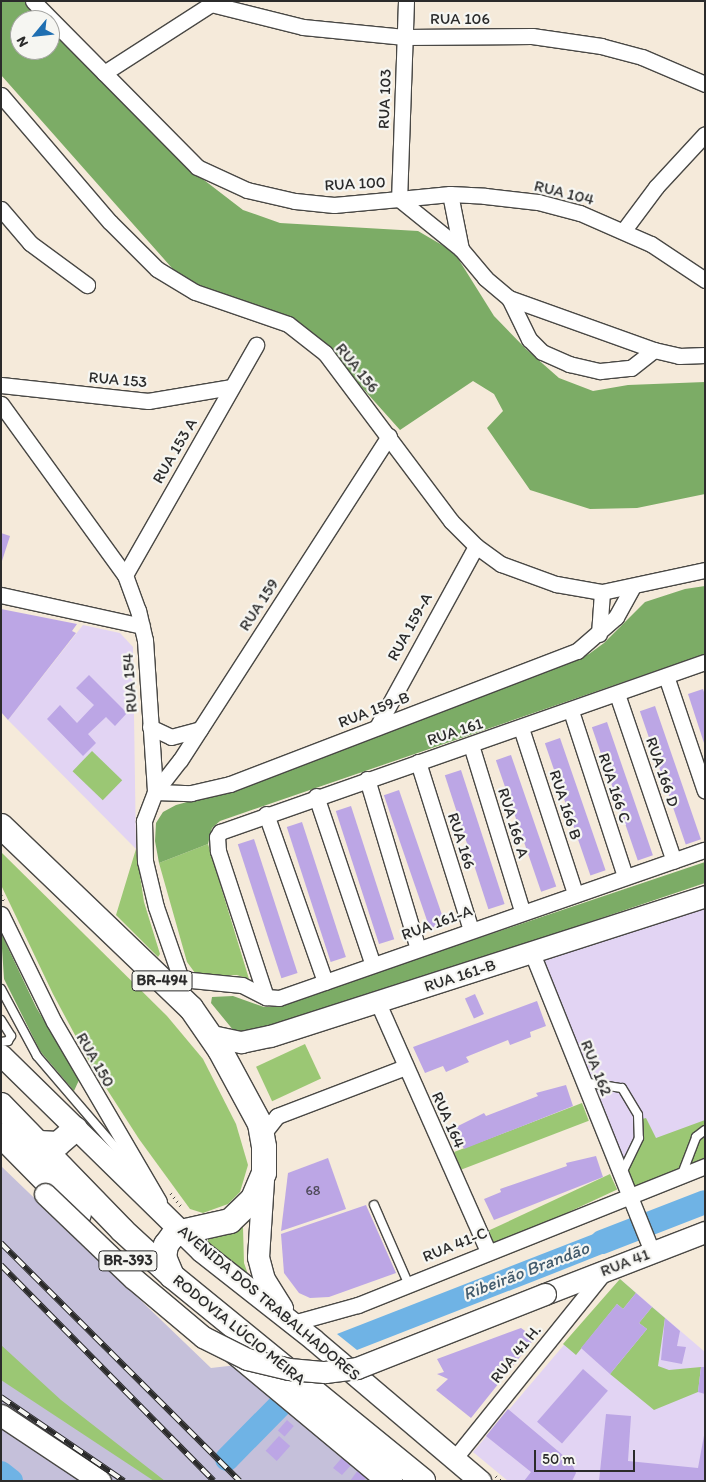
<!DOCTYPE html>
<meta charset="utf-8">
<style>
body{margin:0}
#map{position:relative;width:706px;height:1482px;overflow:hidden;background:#f5eada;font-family:Itim,sans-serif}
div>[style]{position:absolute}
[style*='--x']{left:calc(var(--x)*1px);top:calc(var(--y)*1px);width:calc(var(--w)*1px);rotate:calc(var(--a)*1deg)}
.built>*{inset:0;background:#e2d4f3}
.industrial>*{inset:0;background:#c5c0da}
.green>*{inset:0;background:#9bc774;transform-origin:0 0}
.forest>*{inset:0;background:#7cac66}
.water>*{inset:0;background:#6fb3e5}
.river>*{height:24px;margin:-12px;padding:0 12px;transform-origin:12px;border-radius:12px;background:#6fb3e5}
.building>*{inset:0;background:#bca6e5;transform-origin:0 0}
.path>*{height:2.5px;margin-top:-1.25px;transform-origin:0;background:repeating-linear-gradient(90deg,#494845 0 1px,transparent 0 5px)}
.roads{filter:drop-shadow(1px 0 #494845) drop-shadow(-1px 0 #494845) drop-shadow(0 1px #494845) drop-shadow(0 -1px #494845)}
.lane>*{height:8px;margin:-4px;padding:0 4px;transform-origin:4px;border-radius:4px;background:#fff}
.street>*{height:15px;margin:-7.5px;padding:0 7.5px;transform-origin:7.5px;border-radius:7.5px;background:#fff}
.secondary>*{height:21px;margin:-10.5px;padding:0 10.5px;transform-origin:10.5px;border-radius:10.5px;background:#fff}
.primary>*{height:24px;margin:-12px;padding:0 12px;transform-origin:12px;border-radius:12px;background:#fff}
.rail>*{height:5.5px;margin-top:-2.75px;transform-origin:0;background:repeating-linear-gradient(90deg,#f6f6f2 0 11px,#2b2b2b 0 22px);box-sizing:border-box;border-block:1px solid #2b2b2b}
.bridges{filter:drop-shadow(1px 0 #494845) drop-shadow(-1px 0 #494845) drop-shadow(0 1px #494845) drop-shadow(0 -1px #494845)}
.secondary-bridge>*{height:21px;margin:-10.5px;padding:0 10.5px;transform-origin:10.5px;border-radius:10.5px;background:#fff}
span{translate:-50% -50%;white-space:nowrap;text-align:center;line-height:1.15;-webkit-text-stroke:4.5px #f6f6f2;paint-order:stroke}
.number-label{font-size:14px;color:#4f4a5a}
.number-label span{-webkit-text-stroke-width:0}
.shield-label span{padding:1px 4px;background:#f6f6f2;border:1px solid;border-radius:4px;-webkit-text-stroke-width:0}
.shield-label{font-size:15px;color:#2b2b2b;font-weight:700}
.street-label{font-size:16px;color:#2b2b2b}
.water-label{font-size:18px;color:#435b6c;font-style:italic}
.frame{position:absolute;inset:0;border:2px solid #2b2b2b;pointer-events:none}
.north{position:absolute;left:10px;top:10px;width:50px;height:50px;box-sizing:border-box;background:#f6f6f2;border:1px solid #a5a5a2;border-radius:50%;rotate:242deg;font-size:14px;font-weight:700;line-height:20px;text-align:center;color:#2b2b2b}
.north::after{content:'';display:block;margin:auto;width:18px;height:22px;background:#1f6fb2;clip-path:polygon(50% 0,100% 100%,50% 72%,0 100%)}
.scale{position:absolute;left:534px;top:1450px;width:101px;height:22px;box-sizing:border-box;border:2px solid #2b2b2b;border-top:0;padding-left:6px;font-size:15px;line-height:18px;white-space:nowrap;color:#2b2b2b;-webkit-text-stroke:4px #f6f6f2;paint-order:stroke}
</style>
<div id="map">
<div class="built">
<div style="clip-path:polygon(83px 625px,120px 633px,133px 647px,136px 849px,8px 720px)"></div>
<div style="clip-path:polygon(705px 896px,705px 1166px,629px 1196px,532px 953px)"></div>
<div style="clip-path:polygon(620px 1279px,705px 1352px,705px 1481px,508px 1481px,473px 1452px)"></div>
</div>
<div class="industrial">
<div style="clip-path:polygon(1px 1166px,211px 1368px,237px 1365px,379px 1481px,1px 1481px)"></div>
</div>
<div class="green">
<div style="left:92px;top:751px;width:42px;height:28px;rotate:44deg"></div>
<div style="clip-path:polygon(208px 844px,249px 979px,237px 975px,198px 977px,187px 962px,159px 863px)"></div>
<div style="clip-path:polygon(136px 849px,144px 902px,160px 954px,158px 957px,116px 915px)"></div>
<div style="clip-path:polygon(1px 852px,167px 1016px,203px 1059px,236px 1124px,248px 1165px,240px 1192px,228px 1204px,203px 1213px,190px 1209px,139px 1139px,90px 1063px,53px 994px,1px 885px)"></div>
<div style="left:305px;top:1044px;width:38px;height:54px;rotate:65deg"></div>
<div style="left:582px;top:1103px;width:19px;height:137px;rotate:69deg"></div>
<div style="clip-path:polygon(646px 1118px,656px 1138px,705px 1120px,705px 1166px,629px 1196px,621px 1176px,641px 1140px,642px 1119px)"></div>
<div style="left:610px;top:1174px;width:17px;height:135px;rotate:65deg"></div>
<div style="clip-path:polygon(243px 1227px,244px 1263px,250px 1280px,199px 1236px)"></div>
<div style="clip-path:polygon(620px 1279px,636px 1293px,623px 1309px,617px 1304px,576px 1355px,563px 1344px)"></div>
<div style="clip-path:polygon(652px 1307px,665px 1318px,658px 1366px,669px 1370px,701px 1367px,698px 1392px,654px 1410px,610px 1374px,647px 1329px,639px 1323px)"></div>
<div style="clip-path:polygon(1px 1345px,61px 1400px,165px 1481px,154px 1481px,1px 1380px)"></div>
</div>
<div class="forest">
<div style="clip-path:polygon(1px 1px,24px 1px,43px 20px,20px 20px,20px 50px,50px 50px,50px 27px,191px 170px,243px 210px,280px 223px,418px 231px,454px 252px,494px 316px,526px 349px,559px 378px,593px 391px,628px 385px,705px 382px,705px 494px,637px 508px,590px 509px,530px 490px,487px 428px,503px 411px,494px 394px,473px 381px,400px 430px,325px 346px,187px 285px,1px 75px)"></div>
<div style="clip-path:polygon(705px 586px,705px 654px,220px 821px,212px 828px,208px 844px,159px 863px,155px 841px,156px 823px,163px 812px,176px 805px,232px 790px,297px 767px,567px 664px,589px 654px,604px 643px,645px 602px,685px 589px)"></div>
<div style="clip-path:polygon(705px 862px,705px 883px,453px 968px,244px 1033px,234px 1031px,211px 1003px,212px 997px,233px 996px,264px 1007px,274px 1007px)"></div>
<div style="clip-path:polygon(1px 933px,36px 1007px,79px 1080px,74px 1091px,40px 1051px,4px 979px)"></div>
</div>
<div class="water">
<div style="clip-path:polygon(705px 1191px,705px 1213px,656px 1233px,647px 1213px)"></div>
<div style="clip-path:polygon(627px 1221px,635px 1241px,552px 1274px,357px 1350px,337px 1334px)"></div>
</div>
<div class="river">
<div style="--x:602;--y:1242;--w:110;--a:-21.2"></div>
<div style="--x:227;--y:1459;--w:76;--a:-45.5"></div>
<div style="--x:1;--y:1473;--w:13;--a:39"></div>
</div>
<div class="building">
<div style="clip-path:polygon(1px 533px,10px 536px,2px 561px,1px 561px)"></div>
<div style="clip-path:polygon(1px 609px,77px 624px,72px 631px,76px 633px,8px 720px,1px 712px)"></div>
<div style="clip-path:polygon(89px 675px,127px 713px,115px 726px,106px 717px,88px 734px,96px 743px,83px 756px,47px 719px,60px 705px,77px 723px,94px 705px,76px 688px)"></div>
<div style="clip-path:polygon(703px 689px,705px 695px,704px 743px,688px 694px)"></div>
<div style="left:655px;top:706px;width:141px;height:16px;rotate:71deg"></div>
<div style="left:607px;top:722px;width:141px;height:16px;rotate:71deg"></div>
<div style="left:560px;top:738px;width:140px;height:16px;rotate:71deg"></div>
<div style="left:511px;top:755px;width:139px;height:16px;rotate:71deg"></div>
<div style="left:461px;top:770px;width:141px;height:17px;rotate:72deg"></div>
<div style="left:399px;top:790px;width:141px;height:16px;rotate:71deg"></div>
<div style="left:351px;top:806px;width:140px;height:16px;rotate:72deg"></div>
<div style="left:302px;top:822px;width:142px;height:16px;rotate:72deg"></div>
<div style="left:254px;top:839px;width:141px;height:17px;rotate:72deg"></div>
<div style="left:475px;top:994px;width:22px;height:11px;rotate:66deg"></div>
<div style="clip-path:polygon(537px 1001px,546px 1026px,530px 1032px,531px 1037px,510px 1045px,508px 1040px,466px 1057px,469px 1062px,446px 1072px,443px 1066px,425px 1073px,413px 1047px)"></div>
<div style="clip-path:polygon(566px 1085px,573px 1106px,464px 1149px,454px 1128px,484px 1113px,486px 1116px,538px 1096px,536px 1093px)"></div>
<div style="clip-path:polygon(596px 1156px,603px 1177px,494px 1220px,484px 1199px,501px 1192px,500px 1189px,567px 1166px,566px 1163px)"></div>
<div style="clip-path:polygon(328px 1158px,346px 1209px,281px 1231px,288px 1173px)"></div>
<div style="clip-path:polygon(366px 1205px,396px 1273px,329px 1297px,310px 1298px,299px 1293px,284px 1273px,281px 1234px)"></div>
<div style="clip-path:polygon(636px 1293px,652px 1307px,639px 1323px,647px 1329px,610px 1374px,581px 1348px,617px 1304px,623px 1309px)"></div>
<div style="clip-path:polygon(665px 1318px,680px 1331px,677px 1346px,686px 1347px,682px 1364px,661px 1360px)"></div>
<div style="clip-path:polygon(521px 1328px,535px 1338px,471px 1418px,436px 1390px,448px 1379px,437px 1374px,444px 1372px,437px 1359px)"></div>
<div style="clip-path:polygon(701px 1367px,705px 1367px,705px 1394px,698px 1392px)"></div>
<div style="left:583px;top:1369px;width:33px;height:70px;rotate:41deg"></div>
<div style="clip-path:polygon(508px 1409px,571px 1462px,576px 1473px,572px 1481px,524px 1481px,531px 1472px,486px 1436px)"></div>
<div style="clip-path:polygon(606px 1414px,631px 1416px,628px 1461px,698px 1468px,705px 1430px,705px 1481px,599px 1481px)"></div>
<div style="left:287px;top:1420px;width:9px;height:14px;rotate:41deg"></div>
<div style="left:279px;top:1436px;width:15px;height:20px;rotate:42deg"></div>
<div style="clip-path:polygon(346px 1453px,367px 1477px,363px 1481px,350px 1481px,358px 1470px,352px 1464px,342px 1475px,333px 1468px)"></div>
</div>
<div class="path">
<div style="--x:1;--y:895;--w:7;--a:63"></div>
<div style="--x:171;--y:1193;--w:18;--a:52"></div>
<div style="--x:496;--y:1476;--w:8;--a:40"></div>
</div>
<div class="roads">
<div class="lane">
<div style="--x:1;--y:989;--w:76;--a:61.8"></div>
<div style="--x:37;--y:1056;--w:129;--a:49.4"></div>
<div style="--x:121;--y:1154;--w:22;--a:58"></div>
<div style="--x:1;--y:1020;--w:19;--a:58"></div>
<div style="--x:11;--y:1036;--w:6;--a:121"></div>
<div style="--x:8;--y:1041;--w:7;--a:172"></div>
<div style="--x:583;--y:1082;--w:39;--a:9"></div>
<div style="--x:622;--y:1088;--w:31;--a:59"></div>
<div style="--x:638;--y:1115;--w:23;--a:88"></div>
<div style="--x:639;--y:1138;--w:41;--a:115.9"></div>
<div style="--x:682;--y:1174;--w:40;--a:-69"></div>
<div style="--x:696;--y:1137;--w:11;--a:-38"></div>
<div style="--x:374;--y:1205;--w:85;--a:66.4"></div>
</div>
<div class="street">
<div style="--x:33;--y:1;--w:233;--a:45.3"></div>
<div style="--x:197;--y:167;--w:55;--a:24.7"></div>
<div style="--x:247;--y:190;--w:49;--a:12.9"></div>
<div style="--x:295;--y:201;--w:39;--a:6"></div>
<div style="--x:334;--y:205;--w:65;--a:-5.3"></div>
<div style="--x:399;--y:199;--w:80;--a:38.9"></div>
<div style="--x:461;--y:249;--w:38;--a:50"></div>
<div style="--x:485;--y:278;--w:31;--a:40"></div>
<div style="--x:509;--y:298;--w:46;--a:64"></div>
<div style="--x:529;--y:339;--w:18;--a:45"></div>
<div style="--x:542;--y:352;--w:30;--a:24"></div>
<div style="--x:569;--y:364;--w:32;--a:13"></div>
<div style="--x:600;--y:371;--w:31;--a:-6"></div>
<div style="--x:631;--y:368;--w:29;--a:-38"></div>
<div style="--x:654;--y:350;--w:26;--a:13"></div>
<div style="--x:679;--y:356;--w:26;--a:-2"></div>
<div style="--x:406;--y:1;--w:198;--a:92"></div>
<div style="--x:399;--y:199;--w:51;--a:-5.6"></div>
<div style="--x:450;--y:194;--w:35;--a:3"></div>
<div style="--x:485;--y:196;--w:53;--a:6.5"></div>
<div style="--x:538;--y:202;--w:43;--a:14.7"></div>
<div style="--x:580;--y:213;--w:77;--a:23.6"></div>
<div style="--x:651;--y:244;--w:65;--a:33.7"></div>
<div style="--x:211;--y:4;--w:95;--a:14"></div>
<div style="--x:303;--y:27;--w:102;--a:5.6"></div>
<div style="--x:405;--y:37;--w:127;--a:-0.5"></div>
<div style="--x:532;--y:36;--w:70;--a:8.2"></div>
<div style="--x:601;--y:46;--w:42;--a:15"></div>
<div style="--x:642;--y:57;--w:69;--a:23.2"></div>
<div style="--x:104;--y:73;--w:127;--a:-32.8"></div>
<div style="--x:1;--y:95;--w:167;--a:49.4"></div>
<div style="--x:110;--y:222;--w:66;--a:45"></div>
<div style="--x:157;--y:269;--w:44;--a:31.2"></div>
<div style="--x:195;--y:292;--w:98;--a:19"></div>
<div style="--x:288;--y:324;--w:47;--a:38.1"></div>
<div style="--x:325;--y:353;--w:210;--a:53.1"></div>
<div style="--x:451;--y:521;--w:35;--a:45"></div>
<div style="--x:476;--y:546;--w:31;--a:36"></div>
<div style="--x:501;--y:564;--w:59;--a:20"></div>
<div style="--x:556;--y:584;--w:47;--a:9.9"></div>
<div style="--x:602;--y:592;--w:105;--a:-12.1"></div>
<div style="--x:450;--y:194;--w:56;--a:78.7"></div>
<div style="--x:1;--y:209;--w:45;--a:49.5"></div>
<div style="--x:30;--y:243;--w:71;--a:36.4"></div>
<div style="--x:624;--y:230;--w:54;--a:-53.3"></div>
<div style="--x:656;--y:187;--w:72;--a:-47.2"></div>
<div style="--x:509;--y:298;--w:154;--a:19.7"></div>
<div style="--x:1;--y:385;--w:148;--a:6.2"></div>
<div style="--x:148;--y:401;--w:85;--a:-9.5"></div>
<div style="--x:1;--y:404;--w:211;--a:54.1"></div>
<div style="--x:125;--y:575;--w:37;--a:70"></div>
<div style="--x:138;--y:610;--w:31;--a:77"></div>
<div style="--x:145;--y:640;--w:152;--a:86.2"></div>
<div style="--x:155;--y:792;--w:31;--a:111"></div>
<div style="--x:144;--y:821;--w:40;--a:88.6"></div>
<div style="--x:145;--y:861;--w:47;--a:76.6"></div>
<div style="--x:156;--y:907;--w:76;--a:70.9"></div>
<div style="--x:181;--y:979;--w:16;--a:108"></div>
<div style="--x:389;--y:436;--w:386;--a:122.8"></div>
<div style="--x:180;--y:760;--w:41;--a:128"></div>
<div style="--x:155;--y:792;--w:36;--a:2"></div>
<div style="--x:191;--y:793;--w:40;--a:-13"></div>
<div style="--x:230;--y:784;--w:372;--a:-21"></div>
<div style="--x:577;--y:651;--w:52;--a:-41.1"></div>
<div style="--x:616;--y:617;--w:35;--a:-61"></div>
<div style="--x:125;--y:575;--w:265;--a:-60.3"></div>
<div style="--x:1;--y:595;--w:144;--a:12.4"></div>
<div style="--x:599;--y:634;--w:42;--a:-85.9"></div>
<div style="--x:666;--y:676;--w:121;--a:71.3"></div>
<div style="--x:617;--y:694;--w:176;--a:71.2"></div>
<div style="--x:571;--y:711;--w:174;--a:71.9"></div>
<div style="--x:150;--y:727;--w:23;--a:25"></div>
<div style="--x:171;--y:737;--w:30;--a:-15"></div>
<div style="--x:377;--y:727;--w:206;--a:-61.3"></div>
<div style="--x:521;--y:728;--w:174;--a:71.9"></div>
<div style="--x:471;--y:745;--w:174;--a:72.9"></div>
<div style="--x:418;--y:762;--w:176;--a:72.5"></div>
<div style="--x:367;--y:779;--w:177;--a:73.3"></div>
<div style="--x:316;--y:796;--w:178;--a:71.4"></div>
<div style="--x:266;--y:814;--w:178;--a:70.6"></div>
<div style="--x:1;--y:914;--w:120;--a:63.9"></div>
<div style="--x:54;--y:1022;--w:208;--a:59.7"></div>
<div style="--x:532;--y:953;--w:322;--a:68.1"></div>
<div style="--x:181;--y:979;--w:61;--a:5.6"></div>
<div style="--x:242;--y:985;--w:27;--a:27"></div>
<div style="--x:266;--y:997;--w:13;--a:4"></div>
<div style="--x:279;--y:998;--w:451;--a:-19.2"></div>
<div style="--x:266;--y:997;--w:154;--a:-108.2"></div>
<div style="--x:218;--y:851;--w:14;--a:-94"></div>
<div style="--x:217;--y:837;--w:6;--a:-59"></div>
<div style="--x:220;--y:832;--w:514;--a:-19.32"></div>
<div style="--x:378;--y:1003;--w:271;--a:66.1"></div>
<div style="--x:263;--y:1134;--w:23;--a:-52"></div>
<div style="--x:277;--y:1116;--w:137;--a:-20.9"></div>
<div style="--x:293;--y:1323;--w:67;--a:-15.5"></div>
<div style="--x:358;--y:1305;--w:374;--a:-21.8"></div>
<div style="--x:454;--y:1459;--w:241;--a:-51.2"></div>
</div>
<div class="secondary">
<div style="--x:212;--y:1036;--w:30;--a:12"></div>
<div style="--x:241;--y:1042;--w:30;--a:-12"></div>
<div style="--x:270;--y:1036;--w:457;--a:-17.8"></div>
<div style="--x:1;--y:1055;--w:280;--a:44.4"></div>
<div style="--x:201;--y:1251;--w:144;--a:38.2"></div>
<div style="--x:314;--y:1340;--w:218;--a:40.3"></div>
<div style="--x:263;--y:1180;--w:77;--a:93.7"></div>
<div style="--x:258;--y:1257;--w:23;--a:75"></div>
<div style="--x:264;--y:1279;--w:34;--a:58"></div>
<div style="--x:545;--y:1294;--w:172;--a:-21.2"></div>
<div style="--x:1;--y:1415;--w:119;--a:33.7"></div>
</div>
<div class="primary">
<div style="--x:1;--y:826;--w:263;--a:43.8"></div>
<div style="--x:191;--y:1008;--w:51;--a:55.4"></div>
<div style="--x:220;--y:1050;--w:84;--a:61.6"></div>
<div style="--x:260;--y:1124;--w:23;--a:80"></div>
<div style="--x:264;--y:1147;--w:26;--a:90"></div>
<div style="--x:264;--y:1173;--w:28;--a:113"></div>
<div style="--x:253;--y:1199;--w:32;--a:136"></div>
<div style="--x:230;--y:1221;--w:50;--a:167.3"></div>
<div style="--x:181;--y:1232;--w:10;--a:151"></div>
<div style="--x:172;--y:1237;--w:10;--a:127"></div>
<div style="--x:166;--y:1245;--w:12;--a:99"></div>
<div style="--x:164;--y:1257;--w:21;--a:67"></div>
<div style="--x:1;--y:1105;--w:174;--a:45.9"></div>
<div style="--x:122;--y:1230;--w:68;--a:42.6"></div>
<div style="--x:172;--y:1276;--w:324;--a:39.2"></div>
<div style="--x:1;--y:1135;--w:111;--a:45.4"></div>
<div style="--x:39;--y:1143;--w:19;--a:3"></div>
<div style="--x:58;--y:1144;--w:23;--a:-41"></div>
<div style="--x:235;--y:1352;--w:202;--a:39.8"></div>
</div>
</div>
<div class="rail">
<div style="--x:1;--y:1243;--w:337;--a:44.9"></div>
<div style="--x:1;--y:1265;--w:303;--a:45.4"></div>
<div style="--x:1;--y:1397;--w:149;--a:34.3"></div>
</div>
<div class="bridges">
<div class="secondary-bridge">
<div style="--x:45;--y:1194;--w:122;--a:43.7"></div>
<div style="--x:133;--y:1278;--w:92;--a:40.1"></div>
<div style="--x:203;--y:1337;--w:49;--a:26.6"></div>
<div style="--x:247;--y:1359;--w:43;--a:13.4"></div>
<div style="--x:289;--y:1369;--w:36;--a:5"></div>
<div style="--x:325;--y:1372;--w:32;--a:-7"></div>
<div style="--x:357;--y:1368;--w:202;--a:-21.5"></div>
</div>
</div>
<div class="number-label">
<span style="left:313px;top:1191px">68</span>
</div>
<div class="shield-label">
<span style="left:162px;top:981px">BR-494</span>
<span style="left:128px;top:1261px">BR-393</span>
</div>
<div class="street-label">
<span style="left:460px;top:19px">RUA 106</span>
<span style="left:385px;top:99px;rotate:-88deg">RUA 103</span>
<span style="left:355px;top:184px;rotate:-3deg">RUA 100</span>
<span style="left:564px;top:193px;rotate:14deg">RUA 104</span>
<span style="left:357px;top:368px;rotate:51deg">RUA 156</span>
<span style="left:118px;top:380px;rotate:5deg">RUA 153</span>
<span style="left:175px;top:451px;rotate:-60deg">RUA 153 A</span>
<span style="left:259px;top:605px;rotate:-57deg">RUA 159</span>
<span style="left:410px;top:627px;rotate:-61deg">RUA 159-A</span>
<span style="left:130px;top:683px;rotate:-94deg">RUA 154</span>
<span style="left:374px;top:710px;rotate:-21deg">RUA 159-B</span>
<span style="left:455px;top:732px;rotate:-18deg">RUA 161</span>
<span style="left:662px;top:772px;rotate:71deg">RUA 166 D</span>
<span style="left:614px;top:788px;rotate:72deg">RUA 166 C</span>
<span style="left:565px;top:805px;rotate:72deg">RUA 166 B</span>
<span style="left:513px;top:823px;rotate:73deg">RUA 166 A</span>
<span style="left:461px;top:841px;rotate:72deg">RUA 166</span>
<span style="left:437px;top:923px;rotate:-20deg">RUA 161-A</span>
<span style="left:460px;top:976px;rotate:-18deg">RUA 161-B</span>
<span style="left:95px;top:1060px;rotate:60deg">RUA 150</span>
<span style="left:596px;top:1068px;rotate:68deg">RUA 162</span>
<span style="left:448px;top:1120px;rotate:66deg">RUA 164</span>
<span style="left:455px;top:1245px;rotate:-22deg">RUA 41-C</span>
<span style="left:625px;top:1263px;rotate:-21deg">RUA 41</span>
<span style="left:269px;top:1303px;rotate:40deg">AVENIDA DOS TRABALHADORES</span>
<span style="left:239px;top:1330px;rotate:39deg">RODOVIA LÚCIO MEIRA</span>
<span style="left:516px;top:1354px;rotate:-51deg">RUA 41 H.</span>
</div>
<div class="water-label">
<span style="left:526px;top:1271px;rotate:-21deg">Ribeirão Brandão</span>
</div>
<div class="frame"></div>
<div class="north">N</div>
<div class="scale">50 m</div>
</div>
